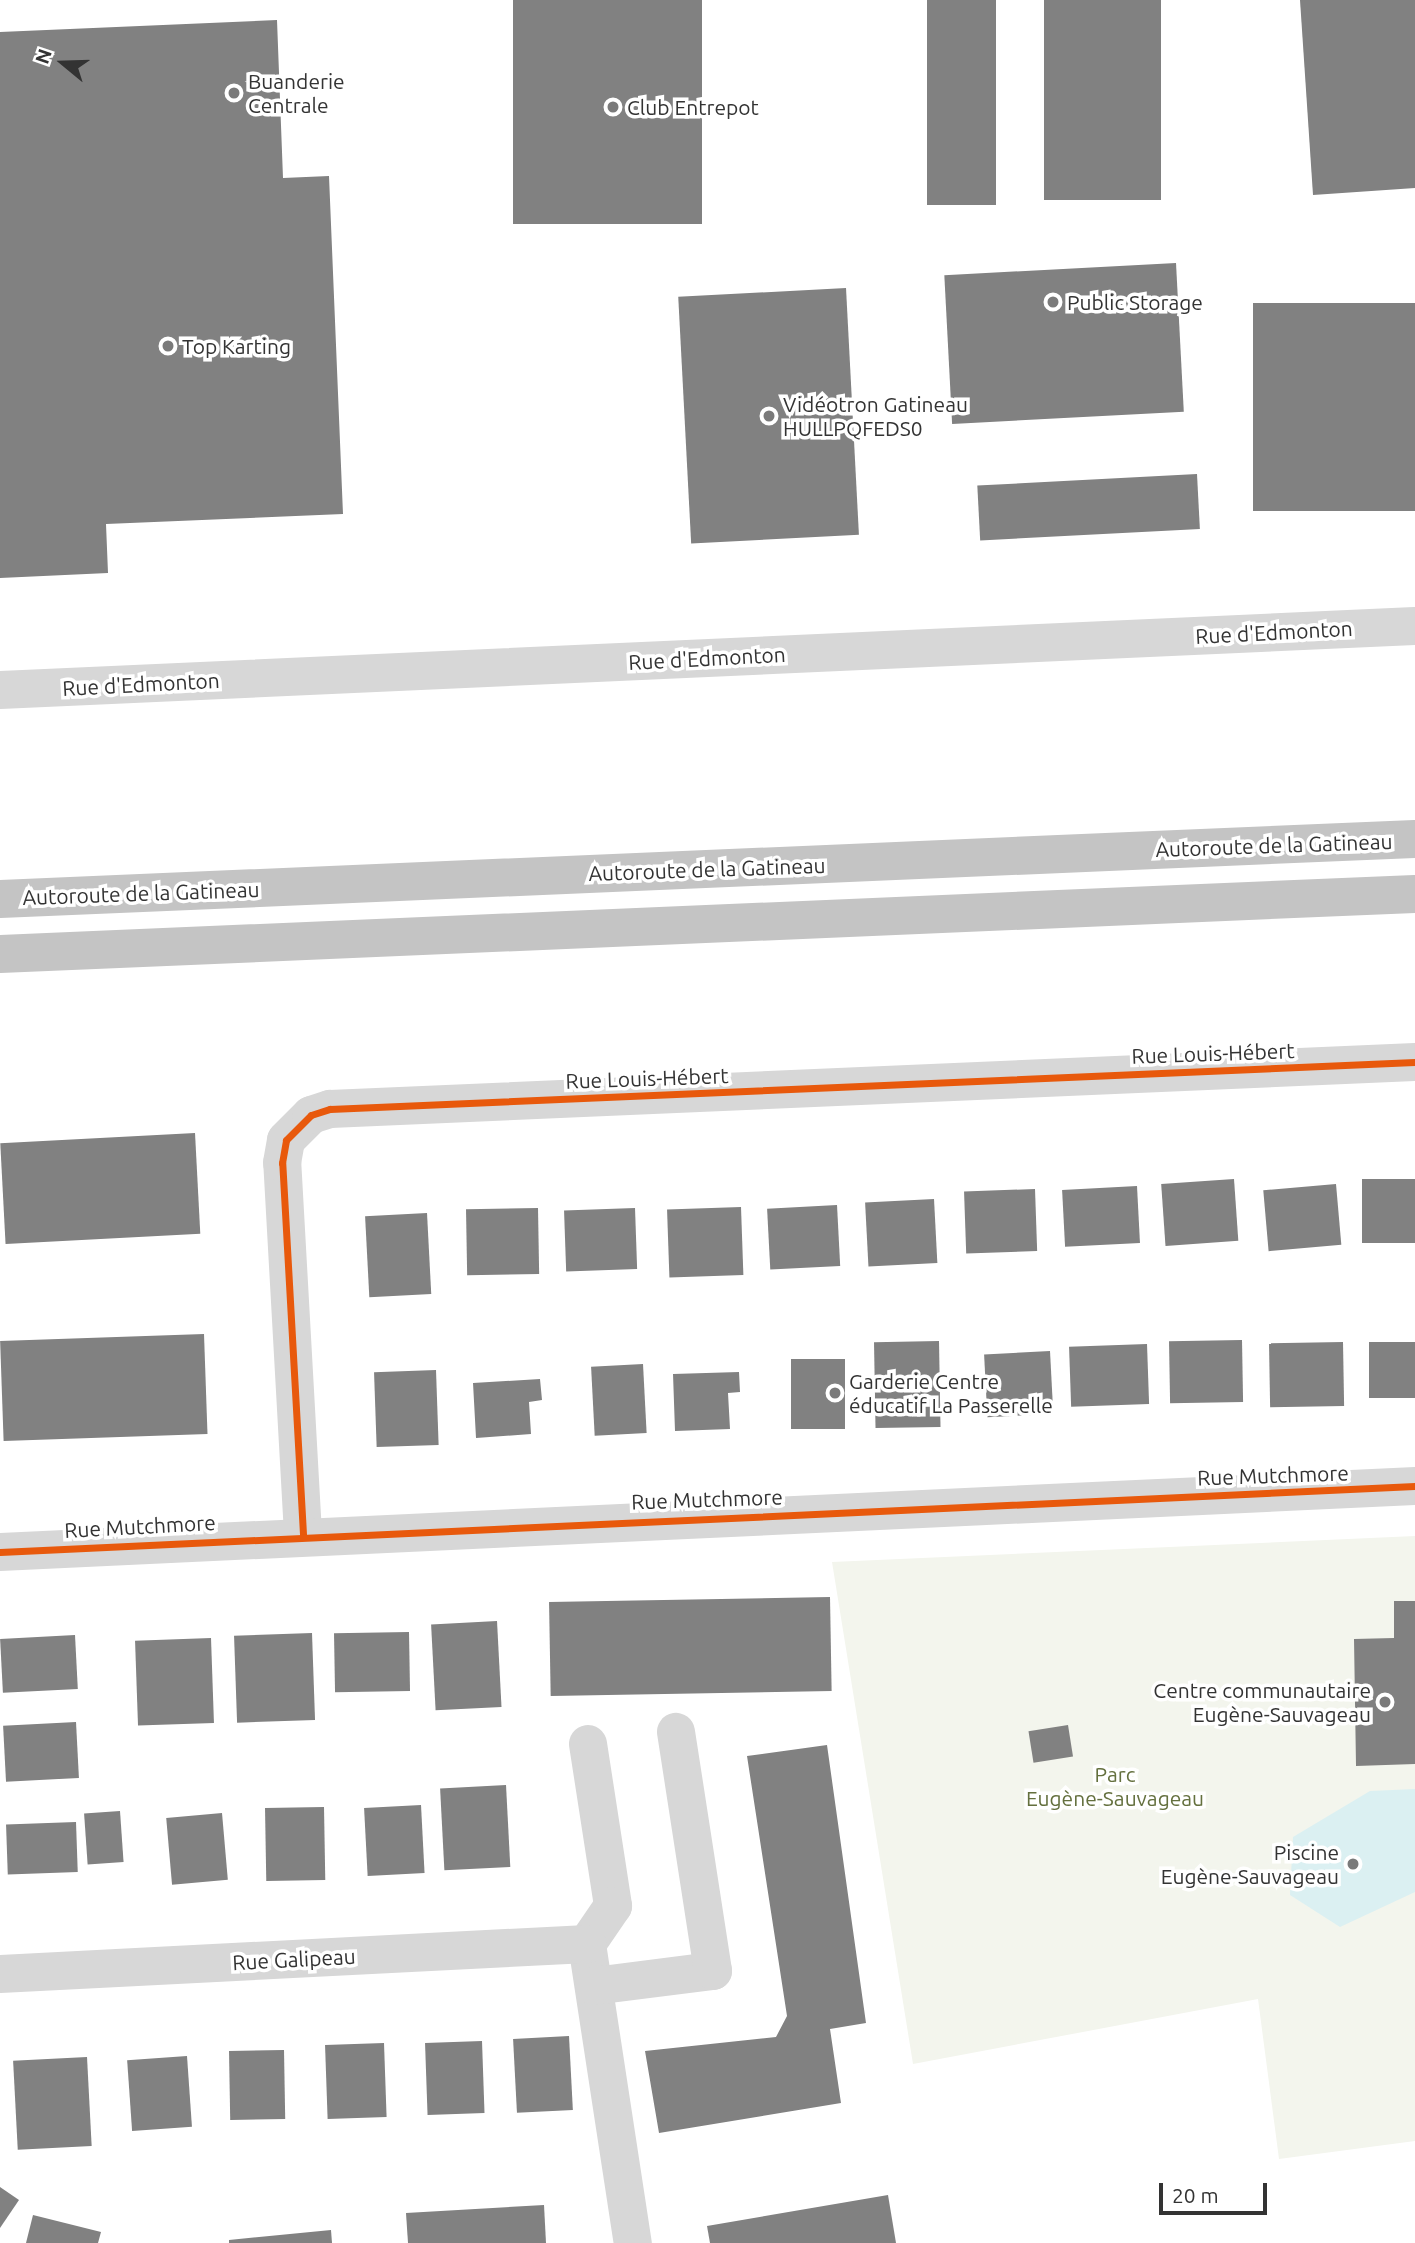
<!DOCTYPE html>
<meta charset="utf-8">
<style>
body{margin:0}
#map{position:relative;width:1415px;height:2243px;overflow:hidden;background:#fff;font-family:Ubuntu,sans-serif}
div>[style]{position:absolute}
[style*='--x']{left:calc(var(--x)*1px);top:calc(var(--y)*1px);width:calc(var(--w)*1px);rotate:calc(var(--a)*1deg)}
.green>*{inset:0;background:#f3f5ed}
.water>*{inset:0;background:#dbf0f2}
.building>*{inset:0;background:#818181;transform-origin:0 0}
.minor>*{height:38px;margin:-19px;padding:0 19px;transform-origin:19px;border-radius:19px;background:#d7d7d7}
.highway>*{height:38px;margin:-19px;padding:0 19px;transform-origin:19px;border-radius:19px;background:#c4c4c4}
.cycleway>*{height:7px;margin:-3.5px;padding:0 3.5px;transform-origin:3.5px;border-radius:3.5px;background:#e8590c}
.dots>*{width:19px;height:19px;translate:-50% -50%;box-sizing:border-box;border:4px solid #fff;border-radius:50%}
span{translate:-50% -50%;white-space:nowrap;text-align:center;line-height:1.15;-webkit-text-stroke:7px #fff;paint-order:stroke}
.poi-label{font-size:21px;color:#333}
.left{translate:0 -50%;text-align:left}
.right{translate:-100% -50%;text-align:right}
.street-label{font-size:21px;color:#333}
.park-label{font-size:21px;color:#64703e}
.north{position:absolute;left:28px;top:28px;width:70px;height:70px;-webkit-text-stroke:5px #fff;paint-order:stroke;rotate:289deg;font-size:19px;font-weight:700;line-height:28px;text-align:center;color:#333}
.north::after{content:'';display:block;margin:auto;width:24px;height:32px;background:#333;clip-path:polygon(50% 0,100% 100%,50% 72%,0 100%)}
.scale{position:absolute;left:1159px;top:2183px;width:108px;height:32px;box-sizing:border-box;border:4px solid #333;border-top:0;padding-left:9px;font-size:21px;line-height:24px;white-space:nowrap;color:#333;-webkit-text-stroke:5px #fff;paint-order:stroke}
</style>
<div id="map">
<div class="green">
<div style="clip-path:polygon(1415px 1536px,1415px 2141px,1279px 2159px,1258px 1999px,913px 2064px,832px 1562px)"></div>
</div>
<div class="water">
<div style="clip-path:polygon(1415px 1789px,1415px 1892px,1340px 1927px,1290px 1895px,1293px 1837px,1370px 1791px)"></div>
</div>
<div class="building">
<div style="left:513px;top:0;width:189px;height:224px"></div>
<div style="left:927px;top:0;width:69px;height:205px"></div>
<div style="left:1044px;top:0;width:117px;height:200px"></div>
<div style="clip-path:polygon(1300px 0,1415px 0,1415px 188px,1313px 195px)"></div>
<div style="clip-path:polygon(277px 20px,283px 178px,329px 176px,343px 514px,106px 524px,108px 573px,0 578px,0 32px)"></div>
<div style="left:1176px;top:263px;width:149px;height:232px;rotate:87deg"></div>
<div style="left:846px;top:288px;width:247px;height:168px;rotate:87deg"></div>
<div style="left:1415px;top:303px;width:208px;height:162px;rotate:90deg"></div>
<div style="left:1197px;top:474px;width:55px;height:220px;rotate:87deg"></div>
<div style="left:195px;top:1133px;width:101px;height:195px;rotate:87deg"></div>
<div style="left:1234px;top:1179px;width:62px;height:73px;rotate:86deg"></div>
<div style="left:1415px;top:1179px;width:64px;height:53px;rotate:90deg"></div>
<div style="left:1336px;top:1184px;width:61px;height:73px;rotate:85deg"></div>
<div style="left:1137px;top:1186px;width:57px;height:75px;rotate:87deg"></div>
<div style="left:1035px;top:1189px;width:62px;height:71px;rotate:88deg"></div>
<div style="left:934px;top:1199px;width:64px;height:69px;rotate:87deg"></div>
<div style="left:837px;top:1205px;width:61px;height:70px;rotate:87deg"></div>
<div style="left:741px;top:1207px;width:68px;height:74px;rotate:88deg"></div>
<div style="left:538px;top:1208px;width:66px;height:72px;rotate:89deg"></div>
<div style="left:635px;top:1208px;width:61px;height:71px;rotate:88deg"></div>
<div style="left:427px;top:1213px;width:81px;height:62px;rotate:87deg"></div>
<div style="left:204px;top:1334px;width:100px;height:204px;rotate:88deg"></div>
<div style="left:1242px;top:1340px;width:62px;height:73px;rotate:89deg"></div>
<div style="left:939px;top:1341px;width:86px;height:65px;rotate:89deg"></div>
<div style="left:1343px;top:1342px;width:64px;height:74px;rotate:89deg"></div>
<div style="left:1415px;top:1342px;width:56px;height:46px;rotate:90deg"></div>
<div style="left:1147px;top:1344px;width:60px;height:78px;rotate:88deg"></div>
<div style="left:1050px;top:1351px;width:63px;height:66px;rotate:87deg"></div>
<div style="left:791px;top:1359px;width:54px;height:70px"></div>
<div style="left:643px;top:1364px;width:69px;height:52px;rotate:87deg"></div>
<div style="left:436px;top:1370px;width:75px;height:62px;rotate:88deg"></div>
<div style="clip-path:polygon(739px 1372px,740px 1392px,728px 1393px,730px 1429px,675px 1431px,673px 1374px)"></div>
<div style="clip-path:polygon(540px 1379px,542px 1400px,529px 1402px,531px 1434px,476px 1438px,473px 1383px)"></div>
<div style="left:830px;top:1597px;width:94px;height:281px;rotate:89deg"></div>
<div style="clip-path:polygon(1394px 1601px,1415px 1601px,1415px 1764px,1356px 1766px,1354px 1639px,1394px 1638px)"></div>
<div style="left:497px;top:1621px;width:86px;height:66px;rotate:87deg"></div>
<div style="left:409px;top:1632px;width:59px;height:75px;rotate:89deg"></div>
<div style="left:312px;top:1633px;width:87px;height:78px;rotate:88deg"></div>
<div style="left:75px;top:1635px;width:54px;height:75px;rotate:87deg"></div>
<div style="left:211px;top:1638px;width:85px;height:76px;rotate:88deg"></div>
<div style="left:76px;top:1722px;width:56px;height:73px;rotate:87deg"></div>
<div style="left:1068px;top:1725px;width:32px;height:40px;rotate:81deg"></div>
<div style="clip-path:polygon(827px 1745px,866px 2023px,830px 2029px,841px 2103px,659px 2133px,645px 2051px,776px 2037px,787px 2016px,747px 1756px)"></div>
<div style="left:506px;top:1785px;width:82px;height:66px;rotate:87deg"></div>
<div style="left:421px;top:1805px;width:68px;height:57px;rotate:87deg"></div>
<div style="left:324px;top:1807px;width:73px;height:59px;rotate:89deg"></div>
<div style="left:120px;top:1811px;width:51px;height:36px;rotate:86deg"></div>
<div style="left:222px;top:1813px;width:67px;height:56px;rotate:85deg"></div>
<div style="left:76px;top:1822px;width:50px;height:70px;rotate:88deg"></div>
<div style="left:569px;top:2036px;width:74px;height:56px;rotate:87deg"></div>
<div style="left:482px;top:2041px;width:72px;height:57px;rotate:88deg"></div>
<div style="left:384px;top:2043px;width:74px;height:59px;rotate:88deg"></div>
<div style="left:284px;top:2050px;width:69px;height:55px;rotate:89deg"></div>
<div style="left:187px;top:2056px;width:71px;height:60px;rotate:86deg"></div>
<div style="left:87px;top:2057px;width:89px;height:74px;rotate:87deg"></div>
<div style="clip-path:polygon(0 2187px,19px 2200px,0 2228px)"></div>
<div style="clip-path:polygon(888px 2195px,896px 2243px,710px 2243px,707px 2226px)"></div>
<div style="clip-path:polygon(544px 2205px,546px 2243px,408px 2243px,406px 2213px)"></div>
<div style="clip-path:polygon(33px 2215px,101px 2232px,98px 2243px,26px 2243px)"></div>
<div style="clip-path:polygon(331px 2230px,332px 2243px,229px 2243px,229px 2240px)"></div>
</div>
<div class="minor">
<div style="--x:0;--y:690;--w:1416;--a:-2.59"></div>
<div style="--x:303;--y:1534;--w:372;--a:-93.2"></div>
<div style="--x:282;--y:1163;--w:23;--a:-80"></div>
<div style="--x:286;--y:1140;--w:35;--a:-45"></div>
<div style="--x:311;--y:1115;--w:20;--a:-18"></div>
<div style="--x:330;--y:1109;--w:1086;--a:-2.48"></div>
<div style="--x:0;--y:1552;--w:1417;--a:-2.67"></div>
<div style="--x:588;--y:1744;--w:164;--a:81.2"></div>
<div style="--x:613;--y:1906;--w:46;--a:124.4"></div>
<div style="--x:587;--y:1944;--w:303;--a:81.3"></div>
<div style="--x:0;--y:1974;--w:588;--a:-2.93"></div>
<div style="--x:594;--y:1986;--w:120;--a:-7.2"></div>
<div style="--x:713;--y:1971;--w:242;--a:-98.8"></div>
</div>
<div class="highway">
<div style="--x:0;--y:899;--w:1416;--a:-2.43"></div>
<div style="--x:0;--y:954;--w:1416;--a:-2.43"></div>
</div>
<div class="cycleway">
<div style="--x:303;--y:1534;--w:372;--a:-93.2"></div>
<div style="--x:282;--y:1163;--w:23;--a:-80"></div>
<div style="--x:286;--y:1140;--w:35;--a:-45"></div>
<div style="--x:311;--y:1115;--w:20;--a:-18"></div>
<div style="--x:330;--y:1109;--w:1086;--a:-2.48"></div>
<div style="--x:0;--y:1552;--w:1417;--a:-2.67"></div>
</div>
<div class="dots">
<div style="left:234px;top:93px;background:#7a7a7a"></div>
<div style="left:613px;top:107px;background:#7a7a7a"></div>
<div style="left:1053px;top:302px;background:#7a7a7a"></div>
<div style="left:168px;top:346px;background:#7a7a7a"></div>
<div style="left:769px;top:416px;background:#7a7a7a"></div>
<div style="left:835px;top:1393px;background:#7a7a7a"></div>
<div style="left:1385px;top:1702px;background:#7a7a7a"></div>
<div style="left:1353px;top:1864px;background:#7a7a7a"></div>
</div>
<div class="poi-label">
<span class="left" style="left:248px;top:93px">Buanderie<br>Centrale</span>
<span class="left" style="left:627px;top:107px">Club Entrepot</span>
<span class="left" style="left:1067px;top:302px">Public Storage</span>
<span class="left" style="left:182px;top:346px">Top Karting</span>
<span class="left" style="left:783px;top:416px">Vidéotron Gatineau<br>HULLPQFEDS0</span>
<span class="left" style="left:849px;top:1393px">Garderie Centre<br>éducatif La Passerelle</span>
<span class="right" style="left:1371px;top:1702px">Centre communautaire<br>Eugène-Sauvageau</span>
<span class="right" style="left:1339px;top:1864px">Piscine<br>Eugène-Sauvageau</span>
</div>
<div class="street-label">
<span style="left:1274px;top:632px;rotate:-3deg">Rue d'Edmonton</span>
<span style="left:707px;top:658px;rotate:-3deg">Rue d'Edmonton</span>
<span style="left:141px;top:684px;rotate:-3deg">Rue d'Edmonton</span>
<span style="left:1274px;top:845px;rotate:-2deg">Autoroute de la Gatineau</span>
<span style="left:707px;top:869px;rotate:-2deg">Autoroute de la Gatineau</span>
<span style="left:141px;top:893px;rotate:-2deg">Autoroute de la Gatineau</span>
<span style="left:1213px;top:1053px;rotate:-2deg">Rue Louis-Hébert</span>
<span style="left:647px;top:1078px;rotate:-2deg">Rue Louis-Hébert</span>
<span style="left:1273px;top:1475px;rotate:-2deg">Rue Mutchmore</span>
<span style="left:707px;top:1499px;rotate:-2deg">Rue Mutchmore</span>
<span style="left:140px;top:1526px;rotate:-3deg">Rue Mutchmore</span>
<span style="left:294px;top:1959px;rotate:-3deg">Rue Galipeau</span>
</div>
<div class="park-label">
<span style="left:1115px;top:1786px">Parc<br>Eugène-Sauvageau</span>
</div>
<div class="north">N</div>
<div class="scale">20 m</div>
</div>
